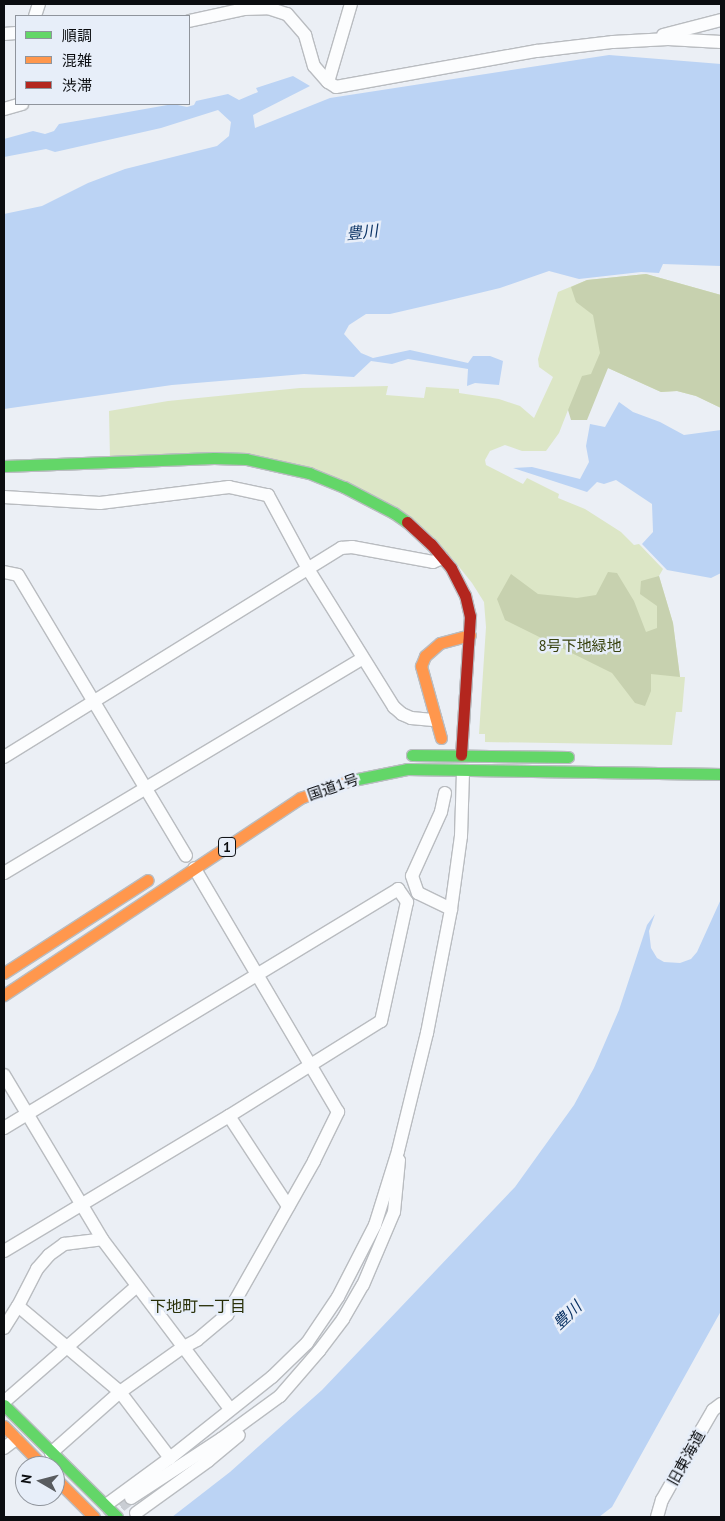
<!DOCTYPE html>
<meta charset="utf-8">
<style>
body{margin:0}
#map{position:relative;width:725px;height:1521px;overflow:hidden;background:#ebeff5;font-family:"PT Sans","Noto Sans JP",sans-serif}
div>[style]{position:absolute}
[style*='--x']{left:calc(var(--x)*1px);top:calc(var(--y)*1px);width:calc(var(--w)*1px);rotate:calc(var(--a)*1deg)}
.green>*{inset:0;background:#dce6c6}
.forest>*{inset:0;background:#c7d1af}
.water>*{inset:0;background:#bbd3f4}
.street-tunnel>*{height:12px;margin-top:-6px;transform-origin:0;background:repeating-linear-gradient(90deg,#c9cdd3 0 12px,transparent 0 18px)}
.roads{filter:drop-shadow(1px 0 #b9bcc0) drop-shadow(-1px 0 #b9bcc0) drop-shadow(0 1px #b9bcc0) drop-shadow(0 -1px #b9bcc0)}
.street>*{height:12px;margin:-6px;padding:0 6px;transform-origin:6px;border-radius:6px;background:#fcfdfe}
.fast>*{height:11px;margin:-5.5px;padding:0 5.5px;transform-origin:5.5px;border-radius:5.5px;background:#63d668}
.slow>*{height:11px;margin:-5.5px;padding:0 5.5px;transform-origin:5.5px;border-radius:5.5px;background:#ff974d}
.jam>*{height:11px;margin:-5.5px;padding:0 5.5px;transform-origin:5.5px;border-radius:5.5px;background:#b3261e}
span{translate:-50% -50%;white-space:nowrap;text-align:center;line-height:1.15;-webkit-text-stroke:5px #e7eef9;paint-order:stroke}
.shield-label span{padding:1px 4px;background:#e7eef9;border:1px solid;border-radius:4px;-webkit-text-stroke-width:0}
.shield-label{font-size:14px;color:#0b0d10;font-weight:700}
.park-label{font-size:15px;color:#394310}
.street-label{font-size:15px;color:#0b0d10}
.water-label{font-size:16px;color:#0b3364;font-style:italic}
.neighbourhood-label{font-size:16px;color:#293008}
.frame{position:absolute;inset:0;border:5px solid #0b0d10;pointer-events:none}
.legend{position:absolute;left:15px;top:15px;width:175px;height:90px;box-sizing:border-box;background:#e7eef9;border:1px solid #8f949c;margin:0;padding:6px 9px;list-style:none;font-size:15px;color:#0b0d10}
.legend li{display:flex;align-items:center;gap:10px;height:25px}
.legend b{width:25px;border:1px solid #8f949c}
.north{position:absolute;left:15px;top:1456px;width:50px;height:50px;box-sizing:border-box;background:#e7eef9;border:1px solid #8f949c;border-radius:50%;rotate:278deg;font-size:14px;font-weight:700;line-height:20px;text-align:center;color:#0b0d10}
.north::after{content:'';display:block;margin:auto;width:18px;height:22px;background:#595c60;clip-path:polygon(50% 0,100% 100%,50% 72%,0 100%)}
</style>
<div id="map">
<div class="green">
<div style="clip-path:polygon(646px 274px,721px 295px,721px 408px,696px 396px,677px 391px,661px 392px,608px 368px,568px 410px,559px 433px,546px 451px,522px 451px,505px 445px,490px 451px,485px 460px,486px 465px,523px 484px,527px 478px,559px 494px,558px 498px,585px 509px,621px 532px,634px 545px,639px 544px,663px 569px,659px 576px,673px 623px,680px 677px,685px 677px,682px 712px,676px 712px,672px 745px,485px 742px,485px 734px,479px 734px,486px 627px,484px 602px,472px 583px,452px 558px,306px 466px,110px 459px,109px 411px,168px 401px,300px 388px,388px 386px,386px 395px,424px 398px,426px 387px,459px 389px,459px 393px,499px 399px,520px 406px,534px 418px,553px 377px,539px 367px,538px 359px,558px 292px,587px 280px)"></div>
</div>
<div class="forest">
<div style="clip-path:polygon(646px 274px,721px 295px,721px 408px,696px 396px,677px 391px,661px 392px,608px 368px,587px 420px,571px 420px,568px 410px,582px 376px,591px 374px,600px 353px,593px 315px,576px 302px,571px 287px,587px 280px)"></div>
<div style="clip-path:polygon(608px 572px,617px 573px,634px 601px,646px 632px,657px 628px,657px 606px,640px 594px,641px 581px,659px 576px,673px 623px,680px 677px,651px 674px,651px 691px,645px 706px,635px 703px,612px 673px,505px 620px,497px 599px,511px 574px,538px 594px,577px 598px,596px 595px)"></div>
</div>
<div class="water">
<div style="clip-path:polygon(609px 55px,721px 64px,721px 266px,663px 264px,659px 273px,641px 272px,579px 279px,549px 271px,500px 288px,442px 302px,390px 314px,366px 314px,349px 325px,344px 334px,361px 353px,373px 358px,410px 350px,468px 363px,473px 356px,490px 356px,503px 361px,499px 385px,475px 383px,467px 386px,468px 369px,408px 359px,392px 364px,371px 361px,354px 377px,304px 374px,172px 385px,4px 409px,4px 214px,42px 206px,88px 183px,125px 169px,217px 146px,229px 136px,231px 122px,218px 110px,161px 128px,55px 152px,46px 149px,4px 157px,4px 139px,33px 131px,45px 134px,54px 131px,59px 124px,100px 117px,173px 104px,187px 107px,194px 105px,196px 101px,228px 94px,239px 100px,258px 92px,256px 88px,293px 76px,310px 86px,253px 115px,255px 128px,330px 98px)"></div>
<div style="clip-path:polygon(619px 402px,633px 412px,660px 422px,684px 435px,721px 430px,721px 573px,711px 578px,667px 570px,642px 544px,653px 532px,652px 504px,616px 480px,604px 484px,597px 482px,587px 492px,513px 468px,532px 467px,580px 479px,589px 462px,586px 446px,590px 424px,605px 427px)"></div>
<div style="clip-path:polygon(721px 899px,721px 1311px,612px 1507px,599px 1517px,172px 1517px,230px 1472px,322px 1390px,515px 1187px,574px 1105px,594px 1068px,619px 1010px,647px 925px,655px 914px,649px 931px,651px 948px,657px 958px,664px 962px,680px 963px,691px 959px,697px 952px)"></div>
</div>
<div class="street-tunnel">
<div style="--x:106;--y:1517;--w:31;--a:-37"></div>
</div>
<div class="roads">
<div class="street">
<div style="--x:35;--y:16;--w:13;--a:-72"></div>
<div style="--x:189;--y:21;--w:56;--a:-12.3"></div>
<div style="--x:244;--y:9;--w:24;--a:-2"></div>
<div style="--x:268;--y:8;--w:20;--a:18"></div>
<div style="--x:287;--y:14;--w:28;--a:49"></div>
<div style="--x:305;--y:35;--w:32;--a:74"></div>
<div style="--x:314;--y:66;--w:21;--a:49"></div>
<div style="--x:328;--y:82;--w:9;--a:32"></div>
<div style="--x:336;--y:87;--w:204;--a:-10.2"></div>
<div style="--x:537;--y:51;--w:77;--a:-6.8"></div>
<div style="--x:613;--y:42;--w:55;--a:-3.1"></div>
<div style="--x:668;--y:39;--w:53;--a:3.2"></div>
<div style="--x:4;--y:34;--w:12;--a:-5"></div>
<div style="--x:663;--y:35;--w:60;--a:-14.5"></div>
<div style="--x:328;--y:82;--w:81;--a:-73.6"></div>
<div style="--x:4;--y:109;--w:19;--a:-16"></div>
<div style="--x:4;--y:497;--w:96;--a:3.6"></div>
<div style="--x:100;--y:503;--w:130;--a:-7.1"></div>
<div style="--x:229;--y:487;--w:40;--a:12"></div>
<div style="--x:268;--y:495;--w:84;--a:61.6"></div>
<div style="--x:308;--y:569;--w:163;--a:58.1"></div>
<div style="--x:394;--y:707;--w:11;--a:41"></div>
<div style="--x:402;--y:714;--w:10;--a:24"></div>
<div style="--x:411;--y:718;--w:25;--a:5"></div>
<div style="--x:4;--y:572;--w:14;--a:12"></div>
<div style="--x:18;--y:575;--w:327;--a:59.1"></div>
<div style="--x:4;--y:757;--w:397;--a:-31.8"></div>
<div style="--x:341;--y:548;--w:11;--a:-5"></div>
<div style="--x:352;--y:547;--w:82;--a:10.5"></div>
<div style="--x:433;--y:562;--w:10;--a:-24"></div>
<div style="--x:445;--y:793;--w:19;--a:102"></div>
<div style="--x:441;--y:812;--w:70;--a:114.4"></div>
<div style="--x:412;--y:876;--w:18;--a:71"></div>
<div style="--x:418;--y:893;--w:37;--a:26"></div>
<div style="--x:4;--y:873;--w:418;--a:-30.9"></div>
<div style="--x:4;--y:1075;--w:191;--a:59.1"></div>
<div style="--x:102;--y:1239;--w:213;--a:53"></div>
<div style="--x:229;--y:1116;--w:108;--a:56.8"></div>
<div style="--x:4;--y:1128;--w:461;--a:-31.2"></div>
<div style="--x:398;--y:889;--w:16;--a:55"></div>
<div style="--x:407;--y:902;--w:122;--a:102.3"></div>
<div style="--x:381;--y:1021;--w:179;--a:148"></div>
<div style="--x:229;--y:1116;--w:262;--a:149"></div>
<div style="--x:18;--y:1306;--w:133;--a:40.1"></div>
<div style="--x:120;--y:1392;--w:83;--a:52.9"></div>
<div style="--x:4;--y:1328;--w:26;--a:-58"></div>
<div style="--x:18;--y:1306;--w:42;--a:-62.8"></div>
<div style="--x:37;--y:1269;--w:18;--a:-49"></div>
<div style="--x:49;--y:1255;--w:19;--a:-36"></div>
<div style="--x:64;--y:1244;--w:38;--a:-7"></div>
<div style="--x:4;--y:1402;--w:175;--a:-41.1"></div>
<div style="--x:4;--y:1448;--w:15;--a:-37"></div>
<div style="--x:51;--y:1453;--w:92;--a:-41.5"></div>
<div style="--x:120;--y:1392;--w:76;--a:-35.4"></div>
<div style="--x:182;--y:1348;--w:17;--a:-28"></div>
<div style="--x:197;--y:1340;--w:39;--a:-40"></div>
<div style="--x:227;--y:1315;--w:177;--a:-60.5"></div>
<div style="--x:314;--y:1161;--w:55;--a:-63.9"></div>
<div style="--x:338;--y:1112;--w:283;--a:-120.5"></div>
<div style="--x:131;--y:1498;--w:108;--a:-33.2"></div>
<div style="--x:221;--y:1439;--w:73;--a:-36.1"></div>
<div style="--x:280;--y:1396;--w:60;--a:-49.1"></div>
<div style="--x:319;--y:1351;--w:40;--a:-53"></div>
<div style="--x:343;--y:1319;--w:39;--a:-60"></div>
<div style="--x:363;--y:1285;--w:79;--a:-67"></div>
<div style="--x:394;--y:1212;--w:52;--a:-84.5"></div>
<div style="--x:106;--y:1505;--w:79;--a:-36.3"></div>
<div style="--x:170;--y:1458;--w:130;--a:-38.5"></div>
<div style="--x:272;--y:1377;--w:49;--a:-44.2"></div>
<div style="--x:307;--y:1343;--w:55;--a:-56"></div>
<div style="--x:338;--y:1297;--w:81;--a:-62.8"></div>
<div style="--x:375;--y:1225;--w:77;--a:-72.7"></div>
<div style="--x:398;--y:1151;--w:122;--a:-76.2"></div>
<div style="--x:427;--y:1033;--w:126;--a:-79"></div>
<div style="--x:451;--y:909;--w:74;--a:-82.2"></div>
<div style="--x:461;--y:836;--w:64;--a:-88.2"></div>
<div style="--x:136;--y:1513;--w:89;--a:-35.8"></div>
<div style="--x:208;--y:1461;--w:40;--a:-40"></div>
<div style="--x:657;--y:1517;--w:18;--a:-74"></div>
<div style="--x:662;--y:1500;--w:81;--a:-60.6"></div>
<div style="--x:702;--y:1429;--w:22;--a:-60"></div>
<div style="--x:713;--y:1410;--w:10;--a:-37"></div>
</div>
<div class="fast">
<div style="--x:4;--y:466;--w:210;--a:-2.2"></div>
<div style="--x:214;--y:458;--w:32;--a:2"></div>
<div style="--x:246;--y:459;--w:65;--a:12.5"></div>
<div style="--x:309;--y:473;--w:38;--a:22"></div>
<div style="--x:344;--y:487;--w:56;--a:27.5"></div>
<div style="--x:394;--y:513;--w:16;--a:35"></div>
<div style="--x:412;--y:755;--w:156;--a:0.7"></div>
<div style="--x:348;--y:781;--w:60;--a:-11.5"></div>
<div style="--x:407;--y:769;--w:314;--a:0.9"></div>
<div style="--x:4;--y:1405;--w:159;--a:44.7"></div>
</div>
<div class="slow">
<div style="--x:441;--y:738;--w:75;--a:-105.5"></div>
<div style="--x:421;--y:666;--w:11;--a:-68"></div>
<div style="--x:425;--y:656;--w:20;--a:-41"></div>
<div style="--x:440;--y:643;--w:31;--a:-15"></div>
<div style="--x:4;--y:973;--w:171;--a:-32.9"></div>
<div style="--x:4;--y:995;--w:356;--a:-33.6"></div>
<div style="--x:300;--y:798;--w:51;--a:-19.5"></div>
<div style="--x:4;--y:1426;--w:56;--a:45.7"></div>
<div style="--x:55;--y:1478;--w:55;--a:45"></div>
</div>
<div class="jam">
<div style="--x:407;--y:522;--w:33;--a:43"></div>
<div style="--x:431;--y:544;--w:31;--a:50"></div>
<div style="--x:451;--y:568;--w:30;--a:63"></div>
<div style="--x:465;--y:595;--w:22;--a:77"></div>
<div style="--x:470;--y:616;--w:139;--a:93.7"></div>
</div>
</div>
<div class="shield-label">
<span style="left:227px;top:847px">1</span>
</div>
<div class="park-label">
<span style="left:580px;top:646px">8号下地緑地</span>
</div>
<div class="street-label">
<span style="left:333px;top:787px;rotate:-19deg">国道1号</span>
<span style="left:686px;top:1458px;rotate:-61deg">旧東海道</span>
</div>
<div class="water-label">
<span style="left:362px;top:232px;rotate:-6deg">豊川</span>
<span style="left:567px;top:1315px;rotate:-44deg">豊川</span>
</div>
<div class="neighbourhood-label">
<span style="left:198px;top:1306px">下地町一丁目</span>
</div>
<div class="frame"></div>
<ul class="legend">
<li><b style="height:6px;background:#63d668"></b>順調</li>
<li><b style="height:6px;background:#ff974d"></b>混雑</li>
<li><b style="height:6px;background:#b3261e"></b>渋滞</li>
</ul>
<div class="north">N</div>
</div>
